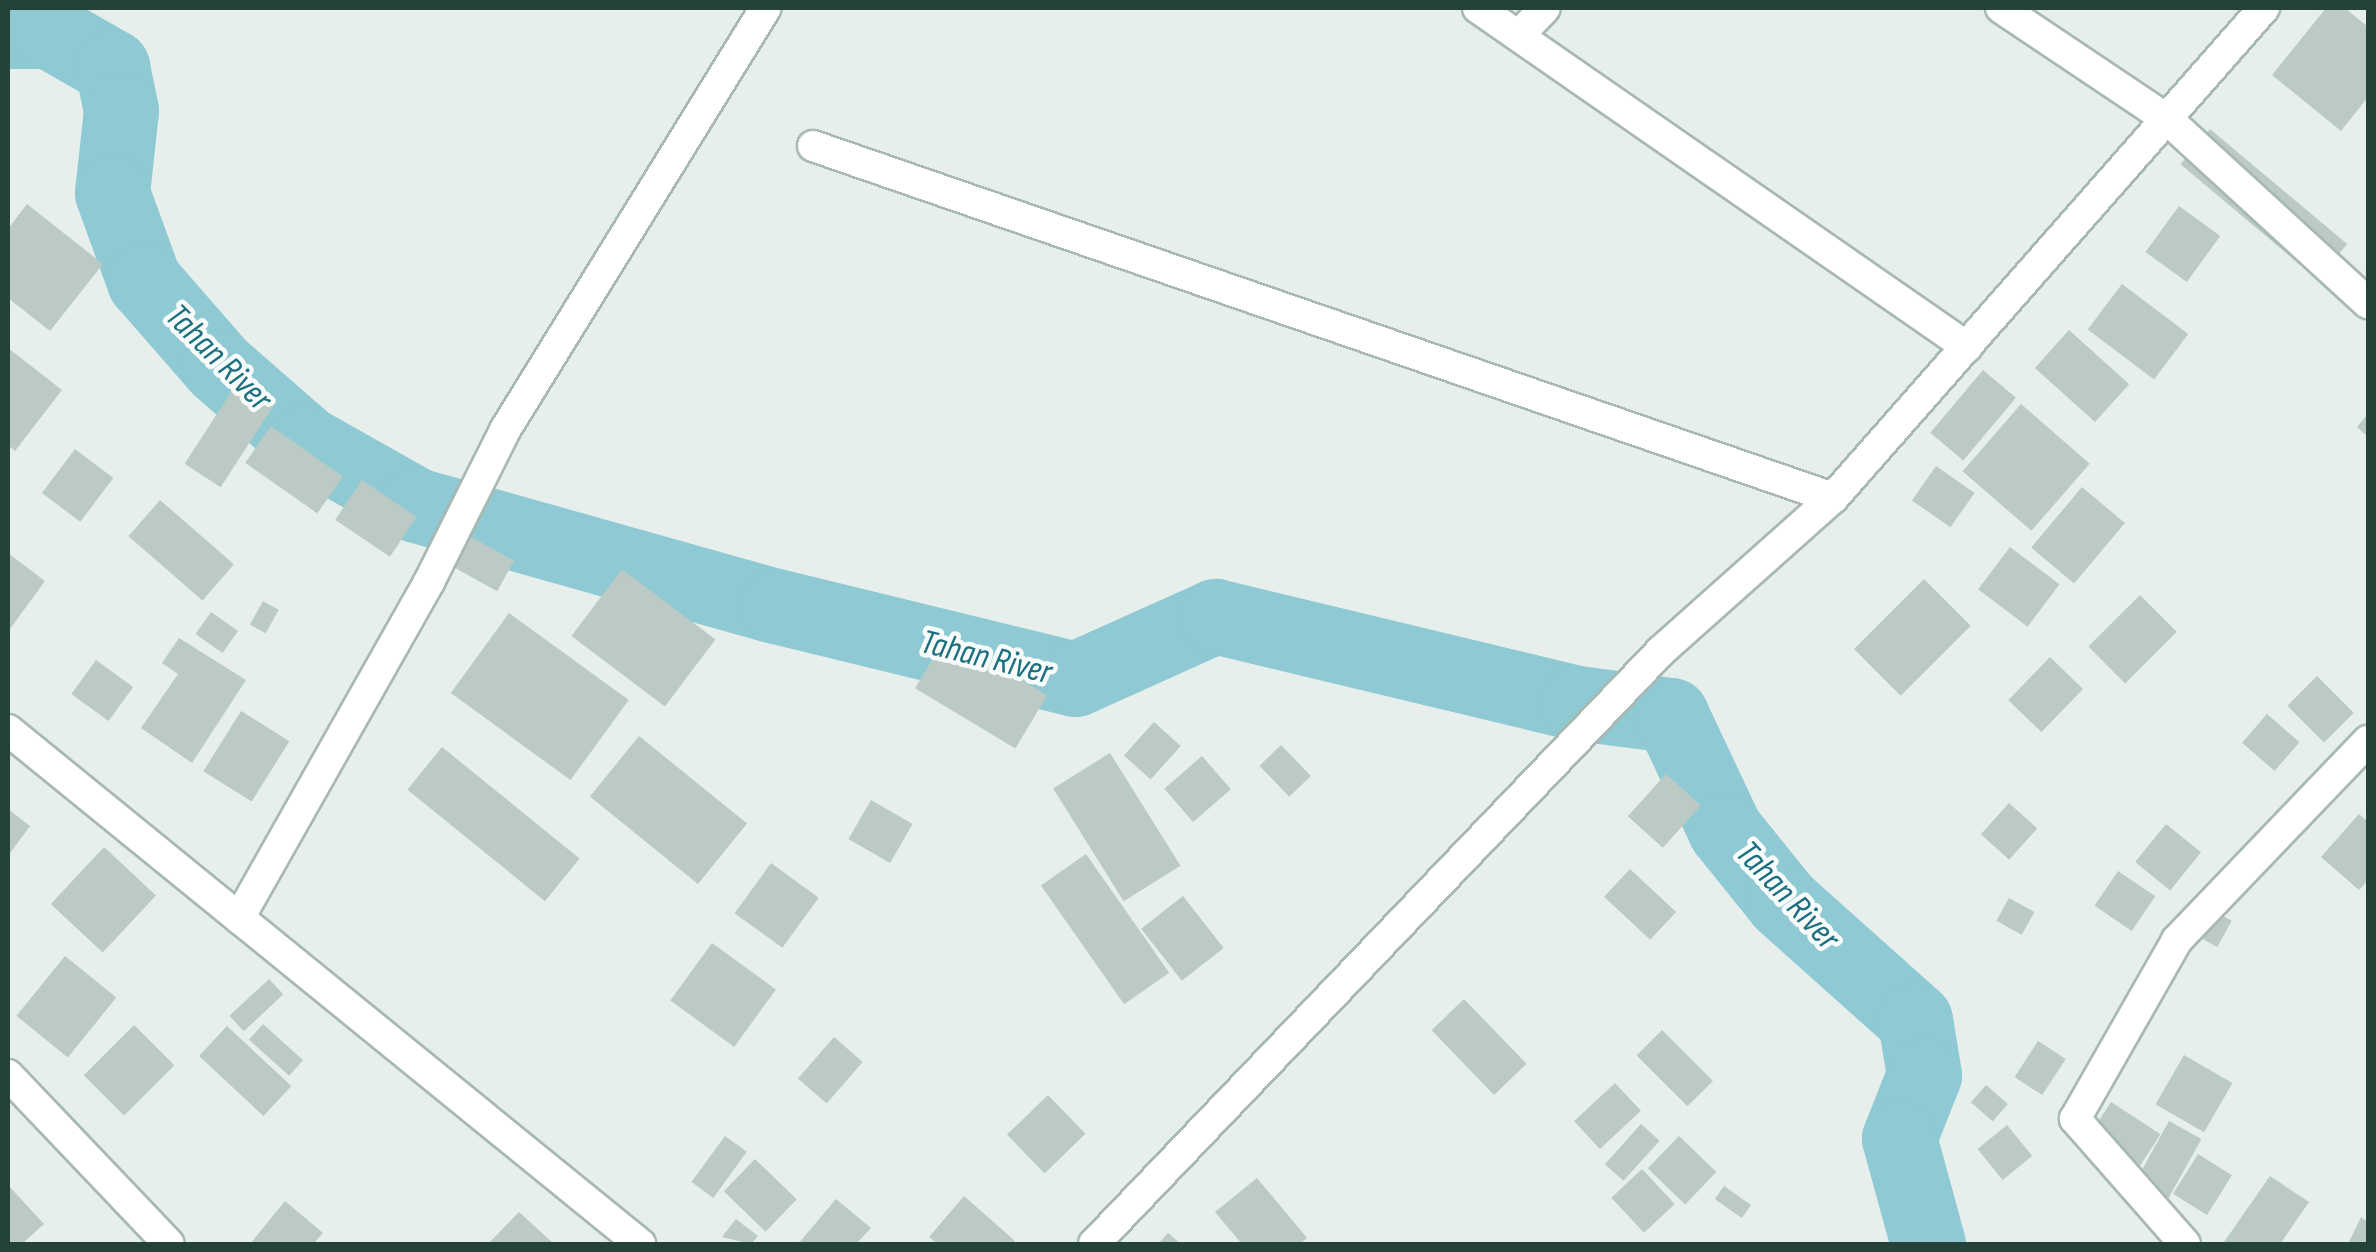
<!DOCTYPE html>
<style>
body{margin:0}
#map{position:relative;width:2376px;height:1252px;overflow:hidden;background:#e6efeb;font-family:"Sofia Sans Condensed",sans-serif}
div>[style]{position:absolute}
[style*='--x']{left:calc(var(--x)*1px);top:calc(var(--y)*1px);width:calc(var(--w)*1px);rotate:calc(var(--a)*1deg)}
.river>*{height:75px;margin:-37.5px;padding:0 37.5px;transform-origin:37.5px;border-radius:37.5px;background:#8ec9d4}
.building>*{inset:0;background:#bbcac4;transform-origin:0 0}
.roads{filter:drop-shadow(2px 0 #a8b8b2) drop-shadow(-2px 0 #a8b8b2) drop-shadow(0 2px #a8b8b2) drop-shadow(0 -2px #a8b8b2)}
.minor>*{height:30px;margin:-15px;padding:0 15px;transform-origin:15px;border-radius:15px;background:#fff}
span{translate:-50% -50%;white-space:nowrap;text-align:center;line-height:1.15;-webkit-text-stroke:9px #f7fbf9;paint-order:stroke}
.water-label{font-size:35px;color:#1c6f80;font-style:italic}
.frame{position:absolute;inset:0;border:10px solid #24423a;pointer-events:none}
</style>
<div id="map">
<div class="river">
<div style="--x:8;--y:31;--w:41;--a:0"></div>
<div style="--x:49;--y:31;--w:73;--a:29.7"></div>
<div style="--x:112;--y:67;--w:44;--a:78.2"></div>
<div style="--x:121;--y:110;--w:83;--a:96.2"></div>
<div style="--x:112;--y:193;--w:94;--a:70"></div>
<div style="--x:144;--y:281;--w:114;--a:48.9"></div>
<div style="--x:219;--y:367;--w:116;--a:41.1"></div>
<div style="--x:306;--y:443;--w:126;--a:29.4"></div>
<div style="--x:416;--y:505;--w:374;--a:15.7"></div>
<div style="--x:776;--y:606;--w:308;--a:13.7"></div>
<div style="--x:1075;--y:679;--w:154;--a:-24.2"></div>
<div style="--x:1215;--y:616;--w:372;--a:13.5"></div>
<div style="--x:1577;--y:703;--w:95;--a:7.3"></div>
<div style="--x:1671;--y:715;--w:127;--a:64.8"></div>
<div style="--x:1725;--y:830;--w:92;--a:51.1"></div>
<div style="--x:1783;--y:902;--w:177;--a:41.8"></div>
<div style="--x:1915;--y:1020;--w:56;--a:80.7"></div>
<div style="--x:1924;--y:1075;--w:68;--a:111.6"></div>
<div style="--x:1899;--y:1138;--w:110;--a:74.7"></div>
</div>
<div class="building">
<div style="clip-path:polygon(2326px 8px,2345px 8px,2368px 27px,2368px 97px,2341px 131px,2272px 75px)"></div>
<div style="left:2210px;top:129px;width:179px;height:46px;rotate:40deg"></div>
<div style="clip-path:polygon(27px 204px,103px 264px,50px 331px,8px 298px,8px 229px)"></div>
<div style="left:2179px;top:206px;width:51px;height:57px;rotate:36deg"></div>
<div style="left:2122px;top:284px;width:83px;height:57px;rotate:37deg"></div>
<div style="left:2069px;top:330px;width:81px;height:51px;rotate:42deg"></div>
<div style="clip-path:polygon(8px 348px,62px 390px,15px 451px,8px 445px)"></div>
<div style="left:1983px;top:370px;width:43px;height:82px;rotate:40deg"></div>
<div style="left:239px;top:380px;width:43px;height:100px;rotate:33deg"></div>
<div style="left:2021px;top:404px;width:91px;height:89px;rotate:41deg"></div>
<div style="clip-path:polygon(2368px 414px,2368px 437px,2357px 427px)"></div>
<div style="left:271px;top:426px;width:88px;height:45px;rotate:35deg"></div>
<div style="left:75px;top:449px;width:48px;height:55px;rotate:37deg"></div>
<div style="left:1936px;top:466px;width:47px;height:42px;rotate:35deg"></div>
<div style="left:362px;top:480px;width:66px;height:48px;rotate:34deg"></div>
<div style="left:2082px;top:487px;width:56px;height:79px;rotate:40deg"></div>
<div style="left:160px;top:500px;width:98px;height:48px;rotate:41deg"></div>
<div style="left:466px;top:534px;width:55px;height:35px;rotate:29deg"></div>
<div style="left:2010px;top:547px;width:62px;height:53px;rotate:37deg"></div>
<div style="clip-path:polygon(8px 553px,45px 581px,10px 629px,8px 628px)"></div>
<div style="left:622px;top:569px;width:117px;height:84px;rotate:37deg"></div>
<div style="left:1924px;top:579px;width:66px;height:99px;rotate:45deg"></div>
<div style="left:2140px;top:595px;width:52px;height:73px;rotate:45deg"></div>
<div style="left:263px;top:601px;width:18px;height:27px;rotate:29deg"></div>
<div style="left:211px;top:612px;width:33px;height:27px;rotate:35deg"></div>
<div style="left:509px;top:613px;width:148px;height:99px;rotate:36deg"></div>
<div style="left:947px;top:635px;width:117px;height:62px;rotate:31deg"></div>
<div style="clip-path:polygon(179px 638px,246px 680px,192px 763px,141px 728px,178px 674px,162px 663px)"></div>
<div style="left:2050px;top:657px;width:46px;height:60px;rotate:44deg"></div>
<div style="left:96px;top:660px;width:46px;height:42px;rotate:36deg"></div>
<div style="left:2317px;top:676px;width:52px;height:42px;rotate:45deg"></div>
<div style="left:241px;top:711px;width:57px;height:71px;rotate:32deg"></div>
<div style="left:2267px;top:714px;width:43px;height:38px;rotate:41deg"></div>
<div style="left:1154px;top:722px;width:36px;height:45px;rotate:42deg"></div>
<div style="left:639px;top:736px;width:139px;height:78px;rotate:39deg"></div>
<div style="left:1281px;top:745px;width:43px;height:30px;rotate:46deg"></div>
<div style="left:442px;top:747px;width:177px;height:55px;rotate:39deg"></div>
<div style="left:1110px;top:753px;width:133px;height:67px;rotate:58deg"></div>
<div style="left:1202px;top:756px;width:44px;height:50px;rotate:49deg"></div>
<div style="left:1666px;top:774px;width:47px;height:57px;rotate:42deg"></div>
<div style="left:871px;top:800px;width:48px;height:45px;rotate:30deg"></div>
<div style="left:2009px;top:803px;width:38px;height:42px;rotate:42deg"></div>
<div style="clip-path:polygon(8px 809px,30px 826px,8px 856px)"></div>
<div style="clip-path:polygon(2359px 814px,2368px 822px,2368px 880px,2359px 890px,2321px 857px)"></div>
<div style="left:2166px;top:824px;width:45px;height:49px;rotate:39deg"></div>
<div style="left:104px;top:847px;width:71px;height:78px;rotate:43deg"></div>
<div style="left:1086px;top:854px;width:145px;height:55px;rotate:55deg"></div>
<div style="left:771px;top:863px;width:59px;height:62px;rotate:36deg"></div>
<div style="left:1630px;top:869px;width:63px;height:38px;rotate:43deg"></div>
<div style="left:2118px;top:871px;width:45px;height:42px;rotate:34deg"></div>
<div style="left:1183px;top:896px;width:66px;height:53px;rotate:52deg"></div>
<div style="left:2009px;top:898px;width:29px;height:26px;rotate:29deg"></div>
<div style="left:2216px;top:912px;width:18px;height:30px;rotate:29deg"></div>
<div style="left:712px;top:943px;width:79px;height:71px;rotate:36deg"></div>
<div style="left:65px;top:956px;width:66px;height:77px;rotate:39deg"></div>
<div style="left:269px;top:979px;width:21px;height:54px;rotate:47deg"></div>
<div style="left:1464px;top:999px;width:90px;height:45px;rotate:46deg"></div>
<div style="left:263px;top:1024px;width:54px;height:21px;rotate:42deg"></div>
<div style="left:134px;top:1025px;width:57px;height:71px;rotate:45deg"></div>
<div style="left:227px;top:1026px;width:88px;height:41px;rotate:43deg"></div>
<div style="left:1662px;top:1030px;width:72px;height:36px;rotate:45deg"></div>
<div style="left:834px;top:1037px;width:38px;height:55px;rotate:41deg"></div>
<div style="left:2038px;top:1041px;width:33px;height:43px;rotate:33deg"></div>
<div style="left:2184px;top:1055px;width:56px;height:57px;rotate:30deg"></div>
<div style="left:1615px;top:1083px;width:38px;height:56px;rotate:47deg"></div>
<div style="left:1986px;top:1085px;width:29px;height:23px;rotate:41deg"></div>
<div style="left:1048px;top:1095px;width:54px;height:57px;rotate:46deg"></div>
<div style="left:2111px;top:1102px;width:59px;height:49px;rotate:33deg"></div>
<div style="left:2169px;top:1121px;width:37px;height:68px;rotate:29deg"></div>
<div style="left:1641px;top:1124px;width:25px;height:54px;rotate:42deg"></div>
<div style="left:2007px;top:1125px;width:40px;height:38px;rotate:51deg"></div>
<div style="left:725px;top:1136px;width:27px;height:57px;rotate:36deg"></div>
<div style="left:1679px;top:1136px;width:52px;height:45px;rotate:44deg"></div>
<div style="left:2198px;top:1154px;width:40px;height:47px;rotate:32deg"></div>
<div style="left:755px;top:1159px;width:58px;height:45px;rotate:44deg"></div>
<div style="left:1642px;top:1169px;width:48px;height:42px;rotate:47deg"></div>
<div style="clip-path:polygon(2270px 1176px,2309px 1202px,2280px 1244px,2229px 1244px,2224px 1242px)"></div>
<div style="clip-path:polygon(1257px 1178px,1307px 1238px,1299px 1244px,1242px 1244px,1215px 1212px)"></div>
<div style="clip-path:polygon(8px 1185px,44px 1224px,22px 1244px,8px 1244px)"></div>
<div style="left:1724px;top:1186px;width:33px;height:16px;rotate:35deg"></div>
<div style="clip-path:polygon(964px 1196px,1015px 1241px,1012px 1244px,938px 1244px,929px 1237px)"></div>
<div style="clip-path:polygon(836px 1199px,871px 1228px,856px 1244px,798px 1244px)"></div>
<div style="clip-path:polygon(285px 1201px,323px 1233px,313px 1244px,250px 1244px)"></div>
<div style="clip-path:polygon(519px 1212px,554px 1244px,488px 1244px)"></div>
<div style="clip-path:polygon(2361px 1217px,2368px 1222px,2368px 1244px,2348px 1244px)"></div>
<div style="clip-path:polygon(736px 1219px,758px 1236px,751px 1244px,722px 1237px)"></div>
<div style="clip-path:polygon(1168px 1233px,1181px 1244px,1158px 1244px)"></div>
</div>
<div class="roads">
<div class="minor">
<div style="--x:1478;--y:8;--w:595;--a:34.73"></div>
<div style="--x:2001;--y:8;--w:200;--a:33.8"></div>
<div style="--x:2167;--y:119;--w:273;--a:42.5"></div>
<div style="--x:1519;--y:35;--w:37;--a:-46"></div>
<div style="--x:813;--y:146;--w:1079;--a:19.04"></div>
<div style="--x:8;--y:730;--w:815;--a:39.12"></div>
<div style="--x:239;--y:918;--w:386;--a:-60.5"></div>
<div style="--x:429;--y:582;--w:170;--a:-63.4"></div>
<div style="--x:505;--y:430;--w:496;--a:-58.3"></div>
<div style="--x:8;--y:1075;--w:233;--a:46.4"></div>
<div style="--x:1094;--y:1244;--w:820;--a:-46.28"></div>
<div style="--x:1661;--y:651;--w:230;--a:-41.7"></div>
<div style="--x:1833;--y:498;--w:653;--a:-48.67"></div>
<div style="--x:2185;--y:1244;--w:167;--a:-131.3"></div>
<div style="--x:2075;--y:1119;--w:206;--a:-60.3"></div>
<div style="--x:2177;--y:940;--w:276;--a:-46.2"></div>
</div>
</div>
<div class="water-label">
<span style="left:218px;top:358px;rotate:45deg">Tahan River</span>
<span style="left:986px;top:658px;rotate:14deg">Tahan River</span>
<span style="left:1787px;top:896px;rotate:47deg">Tahan River</span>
</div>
<div class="frame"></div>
</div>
